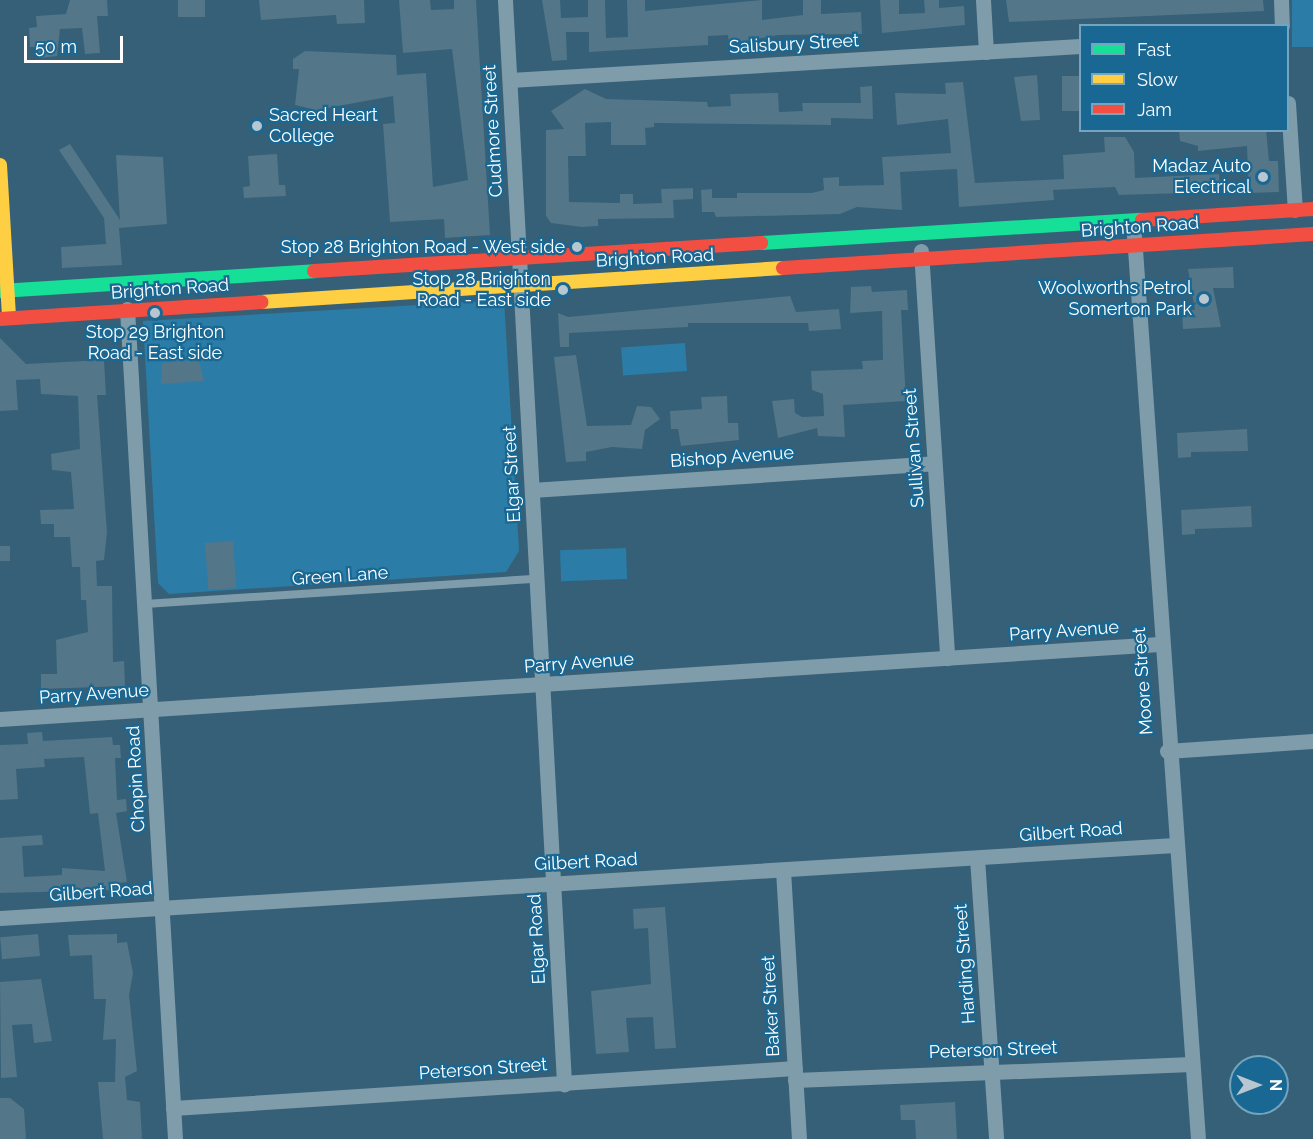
<!DOCTYPE html>
<style>
body{margin:0}
#map{position:relative;width:1313px;height:1139px;overflow:hidden;background:#356077;font-family:Raleway,sans-serif}
div>[style]{position:absolute}
[style*='--x']{left:calc(var(--x)*1px);top:calc(var(--y)*1px);width:calc(var(--w)*1px);rotate:calc(var(--a)*1deg)}
.green>*{inset:0;background:#2b7da7;transform-origin:0 0}
.building>*{inset:0;background:#537688;transform-origin:0 0}
.lane>*{height:8px;margin:-4px;padding:0 4px;transform-origin:4px;border-radius:4px;background:#7e9caa}
.street>*{height:15px;margin:-7.5px;padding:0 7.5px;transform-origin:7.5px;border-radius:7.5px;background:#7e9caa}
.fast>*{height:14px;margin:-7px;padding:0 7px;transform-origin:7px;border-radius:7px;background:#16e098}
.slow>*{height:14px;margin:-7px;padding:0 7px;transform-origin:7px;border-radius:7px;background:#ffcf43}
.jam>*{height:14px;margin:-7px;padding:0 7px;transform-origin:7px;border-radius:7px;background:#f24e42}
.dots>*{width:16px;height:16px;translate:-50% -50%;box-sizing:border-box;border:3px solid #196893;border-radius:50%}
span{translate:-50% -50%;white-space:nowrap;text-align:center;line-height:1.15;-webkit-text-stroke:4.5px #196893;paint-order:stroke}
.street-label{font-size:18px;color:#fff}
.poi-label{font-size:18px;color:#fff}
.left{translate:0 -50%;text-align:left}
.right{translate:-100% -50%;text-align:right}
.legend{position:absolute;left:1079px;top:24px;width:210px;height:108px;box-sizing:border-box;background:#196893;border:2px solid #75a4be;margin:0;padding:8px 10px;list-style:none;font-size:18px;color:#fff}
.legend li{display:flex;align-items:center;gap:12px;height:30px}
.legend b{width:30px;border:2px solid #75a4be}
.north{position:absolute;left:1229px;top:1055px;width:60px;height:60px;box-sizing:border-box;background:#196893;border:2px solid #75a4be;border-radius:50%;rotate:90deg;font-size:16px;font-weight:700;line-height:24px;text-align:center;color:#fff}
.north::after{content:'';display:block;margin:auto;width:21px;height:27px;background:#b8c7cf;clip-path:polygon(50% 0,100% 100%,50% 72%,0 100%)}
.scale{position:absolute;left:24px;top:36px;width:99px;height:27px;box-sizing:border-box;border:3px solid #fff;border-top:0;padding-left:8px;font-size:18px;line-height:21px;white-space:nowrap;color:#fff;-webkit-text-stroke:4px #196893;paint-order:stroke}
</style>
<div id="map">
<div class="green">
<div style="left:1292px;top:0;width:21px;height:47px"></div>
<div style="clip-path:polygon(504px 300px,519px 551px,506px 572px,169px 594px,158px 583px,143px 321px)"></div>
<div style="left:685px;top:343px;width:28px;height:64px;rotate:86deg"></div>
<div style="left:626px;top:548px;width:31px;height:66px;rotate:88deg"></div>
</div>
<div class="building">
<div style="clip-path:polygon(70px 0,107px 0,108px 16px,97px 16px,100px 53px,85px 54px,82px 28px,60px 29px,57px 56px,38px 58px,37px 47px,30px 47px,29px 28px,37px 27px,36px 16px,66px 14px)"></div>
<div style="left:178px;top:0;width:27px;height:17px"></div>
<div style="clip-path:polygon(259px 0,364px 0,365px 23px,337px 24px,336px 15px,261px 20px)"></div>
<div style="clip-path:polygon(399px 0,430px 0,431px 10px,454px 9px,454px 0,476px 0,490px 235px,445px 238px,444px 219px,390px 222px,383px 124px,395px 123px,393px 96px,316px 110px,295px 105px,299px 69px,293px 69px,293px 59px,305px 51px,396px 55px,397px 75px,426px 73px,433px 187px,468px 180px,452px 49px,403px 53px)"></div>
<div style="clip-path:polygon(542px 0,560px 0,561px 18px,588px 17px,588px 0,605px 0,606px 38px,628px 37px,627px 0,645px 0,645px 11px,762px 0,762px 20px,803px 15px,803px 0,821px 0,821px 14px,861px 12px,862px 34px,778px 35px,729px 44px,728px 35px,708px 36px,708px 45px,589px 52px,589px 32px,566px 32px,567px 60px,552px 61px)"></div>
<div style="clip-path:polygon(880px 0,899px 0,899px 14px,925px 13px,924px 0,939px 0,939px 8px,964px 6px,965px 25px,882px 33px)"></div>
<div style="clip-path:polygon(1006px 0,1263px 0,1264px 11px,1009px 22px)"></div>
<div style="clip-path:polygon(1037px 75px,1040px 120px,1021px 121px,1014px 77px)"></div>
<div style="left:1080px;top:76px;width:35px;height:18px;rotate:90deg"></div>
<div style="clip-path:polygon(963px 82px,975px 183px,1064px 179px,1063px 155px,1105px 152px,1104px 137px,1125px 137px,1134px 152px,1135px 178px,1219px 174px,1220px 192px,1119px 195px,1115px 187px,1053px 190px,1054px 200px,959px 207px,957px 169px,900px 172px,902px 210px,857px 207px,840px 214px,716px 217px,714px 212px,702px 212px,701px 190px,712px 189px,712px 198px,737px 198px,737px 193px,812px 193px,824px 190px,823px 178px,839px 177px,839px 186px,884px 185px,882px 157px,951px 153px,948px 119px,897px 125px,895px 93px,946px 94px,945px 83px)"></div>
<div style="clip-path:polygon(872px 86px,873px 119px,831px 118px,831px 125px,654px 123px,654px 127px,645px 128px,646px 145px,611px 145px,611px 122px,585px 123px,586px 156px,568px 156px,569px 202px,620px 203px,620px 194px,633px 194px,633px 204px,662px 203px,661px 189px,693px 188px,693px 199px,673px 200px,674px 218px,598px 219px,598px 226px,582px 227px,551px 223px,546px 216px,546px 130px,564px 129px,551px 111px,585px 89px,606px 99px,707px 102px,708px 107px,731px 106px,730px 94px,778px 93px,779px 112px,803px 111px,802px 103px,861px 103px,860px 87px)"></div>
<div style="clip-path:polygon(1179px 130px,1266px 130px,1269px 161px,1278px 161px,1279px 192px,1249px 193px,1247px 146px,1198px 151px,1198px 146px,1180px 141px)"></div>
<div style="clip-path:polygon(70px 144px,120px 220px,116px 155px,163px 157px,167px 224px,119px 228px,122px 265px,62px 268px,61px 247px,106px 244px,104px 218px,59px 150px)"></div>
<div style="clip-path:polygon(277px 154px,279px 185px,285px 185px,286px 196px,244px 198px,243px 187px,250px 186px,248px 156px)"></div>
<div style="clip-path:polygon(1233px 267px,1234px 288px,1213px 288px,1221px 327px,1183px 329px,1182px 310px,1195px 310px,1188px 269px)"></div>
<div style="clip-path:polygon(871px 286px,872px 292px,907px 290px,908px 310px,901px 310px,906px 401px,843px 405px,845px 437px,818px 436px,817px 428px,778px 438px,772px 401px,794px 399px,795px 413px,802px 417px,824px 416px,823px 394px,812px 390px,811px 371px,863px 369px,862px 361px,883px 360px,882px 311px,850px 313px,851px 287px)"></div>
<div style="clip-path:polygon(790px 296px,796px 312px,839px 309px,841px 329px,809px 331px,808px 323px,688px 323px,688px 327px,569px 333px,569px 347px,560px 347px,558px 313px,568px 317px)"></div>
<div style="clip-path:polygon(0 338px,26px 364px,104px 360px,106px 395px,97px 395px,107px 533px,104px 560px,96px 561px,97px 586px,112px 586px,113px 662px,124px 661px,125px 686px,41px 689px,41px 674px,57px 674px,56px 640px,88px 632px,86px 600px,81px 600px,80px 567px,72px 567px,70px 537px,54px 537px,54px 524px,41px 524px,40px 510px,74px 509px,71px 472px,52px 470px,51px 454px,80px 449px,78px 396px,41px 394px,40px 379px,16px 380px,18px 410px,0 411px)"></div>
<div style="clip-path:polygon(576px 355px,587px 426px,631px 425px,637px 406px,651px 407px,660px 419px,645px 430px,642px 449px,612px 447px,586px 452px,586px 461px,566px 462px,554px 357px)"></div>
<div style="clip-path:polygon(199px 360px,204px 381px,161px 384px,162px 363px)"></div>
<div style="clip-path:polygon(727px 396px,728px 423px,738px 423px,739px 440px,681px 446px,678px 429px,671px 429px,670px 411px,702px 409px,701px 397px)"></div>
<div style="clip-path:polygon(1247px 429px,1248px 451px,1191px 452px,1191px 457px,1178px 458px,1177px 433px)"></div>
<div style="clip-path:polygon(1251px 506px,1252px 527px,1195px 529px,1195px 534px,1182px 535px,1181px 510px)"></div>
<div style="left:233px;top:541px;width:47px;height:28px;rotate:86deg"></div>
<div style="left:0;top:546px;width:10px;height:15px"></div>
<div style="clip-path:polygon(42px 732px,43px 741px,112px 737px,113px 745px,120px 745px,121px 758px,115px 758px,117px 800px,126px 799px,127px 811px,116px 813px,127px 882px,119px 883px,120px 890px,0 893px,0 838px,42px 835px,43px 845px,22px 846px,24px 877px,62px 875px,62px 868px,105px 871px,98px 813px,90px 814px,84px 757px,44px 759px,45px 767px,16px 769px,18px 799px,0 800px,0 745px,28px 744px,27px 733px)"></div>
<div style="clip-path:polygon(665px 907px,676px 1048px,655px 1049px,653px 1017px,626px 1018px,629px 1052px,596px 1054px,591px 991px,651px 984px,648px 928px,634px 929px,633px 909px)"></div>
<div style="left:38px;top:934px;width:22px;height:38px;rotate:85deg"></div>
<div style="clip-path:polygon(117px 934px,117px 943px,127px 942px,133px 973px,129px 995px,137px 1071px,125px 1077px,127px 1100px,140px 1102px,142px 1139px,103px 1139px,98px 1082px,115px 1082px,116px 1039px,103px 1040px,106px 999px,94px 999px,92px 955px,70px 956px,68px 935px)"></div>
<div style="clip-path:polygon(41px 979px,52px 1041px,34px 1043px,32px 1024px,12px 1025px,17px 1077px,1px 1078px,0 982px)"></div>
<div style="clip-path:polygon(0 1098px,10px 1098px,24px 1109px,26px 1139px,0 1139px)"></div>
<div style="clip-path:polygon(955px 1102px,957px 1139px,916px 1139px,915px 1120px,901px 1120px,900px 1105px)"></div>
</div>
<div class="lane">
<div style="--x:145;--y:604;--w:392;--a:-3.7"></div>
</div>
<div class="street">
<div style="--x:505;--y:0;--w:1086;--a:86.88"></div>
<div style="--x:983;--y:0;--w:52;--a:86.7"></div>
<div style="--x:1281;--y:0;--w:26;--a:88"></div>
<div style="--x:510;--y:80;--w:571;--a:-3.41"></div>
<div style="--x:1288;--y:103;--w:107;--a:86.3"></div>
<div style="--x:1133;--y:221;--w:920;--a:85.95"></div>
<div style="--x:921;--y:251;--w:408;--a:86.3"></div>
<div style="--x:127;--y:309;--w:831;--a:86.69"></div>
<div style="--x:532;--y:490;--w:403;--a:-3.8"></div>
<div style="--x:0;--y:719;--w:1162;--a:-3.7"></div>
<div style="--x:1167;--y:751;--w:146;--a:-3.9"></div>
<div style="--x:977;--y:858;--w:282;--a:86.1"></div>
<div style="--x:783;--y:870;--w:269;--a:86.6"></div>
<div style="--x:0;--y:918;--w:1177;--a:-3.56"></div>
<div style="--x:795;--y:1080;--w:397;--a:-2.3"></div>
<div style="--x:173;--y:1108;--w:623;--a:-3.68"></div>
</div>
<div class="fast">
<div style="--x:761;--y:243;--w:382;--a:-3.5"></div>
<div style="--x:0;--y:291;--w:315;--a:-3.6"></div>
</div>
<div class="slow">
<div style="--x:0;--y:165;--w:153;--a:86.6"></div>
<div style="--x:261;--y:302;--w:523;--a:-3.73"></div>
</div>
<div class="jam">
<div style="--x:1142;--y:220;--w:171;--a:-3.7"></div>
<div style="--x:783;--y:268;--w:531;--a:-3.67"></div>
<div style="--x:314;--y:271;--w:448;--a:-3.6"></div>
<div style="--x:0;--y:319;--w:262;--a:-3.7"></div>
</div>
<div class="dots">
<div style="left:257px;top:126px;background:#b8c7cf"></div>
<div style="left:1263px;top:177px;background:#b8c7cf"></div>
<div style="left:577px;top:247px;background:#b8c7cf"></div>
<div style="left:563px;top:290px;background:#b8c7cf"></div>
<div style="left:1204px;top:299px;background:#b8c7cf"></div>
<div style="left:155px;top:313px;background:#b8c7cf"></div>
</div>
<div class="street-label">
<span style="left:794px;top:44px;rotate:-3deg">Salisbury Street</span>
<span style="left:493px;top:131px;rotate:-93deg">Cudmore Street</span>
<span style="left:1140px;top:227px;rotate:-4deg">Brighton Road</span>
<span style="left:655px;top:258px;rotate:-3deg">Brighton Road</span>
<span style="left:170px;top:289px;rotate:-4deg">Brighton Road</span>
<span style="left:914px;top:448px;rotate:-94deg">Sullivan Street</span>
<span style="left:732px;top:457px;rotate:-4deg">Bishop Avenue</span>
<span style="left:512px;top:474px;rotate:-93deg">Elgar Street</span>
<span style="left:340px;top:576px;rotate:-4deg">Green Lane</span>
<span style="left:1064px;top:631px;rotate:-4deg">Parry Avenue</span>
<span style="left:579px;top:663px;rotate:-4deg">Parry Avenue</span>
<span style="left:1143px;top:681px;rotate:-94deg">Moore Street</span>
<span style="left:94px;top:694px;rotate:-4deg">Parry Avenue</span>
<span style="left:136px;top:779px;rotate:-93deg">Chopin Road</span>
<span style="left:1071px;top:832px;rotate:-4deg">Gilbert Road</span>
<span style="left:586px;top:862px;rotate:-3deg">Gilbert Road</span>
<span style="left:101px;top:892px;rotate:-4deg">Gilbert Road</span>
<span style="left:537px;top:939px;rotate:-93deg">Elgar Road</span>
<span style="left:965px;top:964px;rotate:-94deg">Harding Street</span>
<span style="left:771px;top:1006px;rotate:-93deg">Baker Street</span>
<span style="left:993px;top:1050px;rotate:-2deg">Peterson Street</span>
<span style="left:483px;top:1069px;rotate:-4deg">Peterson Street</span>
</div>
<div class="poi-label">
<span class="left" style="left:269px;top:126px">Sacred Heart<br>College</span>
<span class="right" style="left:1251px;top:177px">Madaz Auto<br>Electrical</span>
<span class="right" style="left:565px;top:247px">Stop 28 Brighton Road - West side</span>
<span class="right" style="left:551px;top:290px">Stop 28 Brighton<br>Road - East side</span>
<span class="right" style="left:1192px;top:299px">Woolworths Petrol<br>Somerton Park</span>
<span style="left:155px;top:343px">Stop 29 Brighton<br>Road - East side</span>
</div>
<ul class="legend">
<li><b style="height:8px;background:#16e098"></b>Fast</li>
<li><b style="height:8px;background:#ffcf43"></b>Slow</li>
<li><b style="height:8px;background:#f24e42"></b>Jam</li>
</ul>
<div class="north">N</div>
<div class="scale">50 m</div>
</div>
